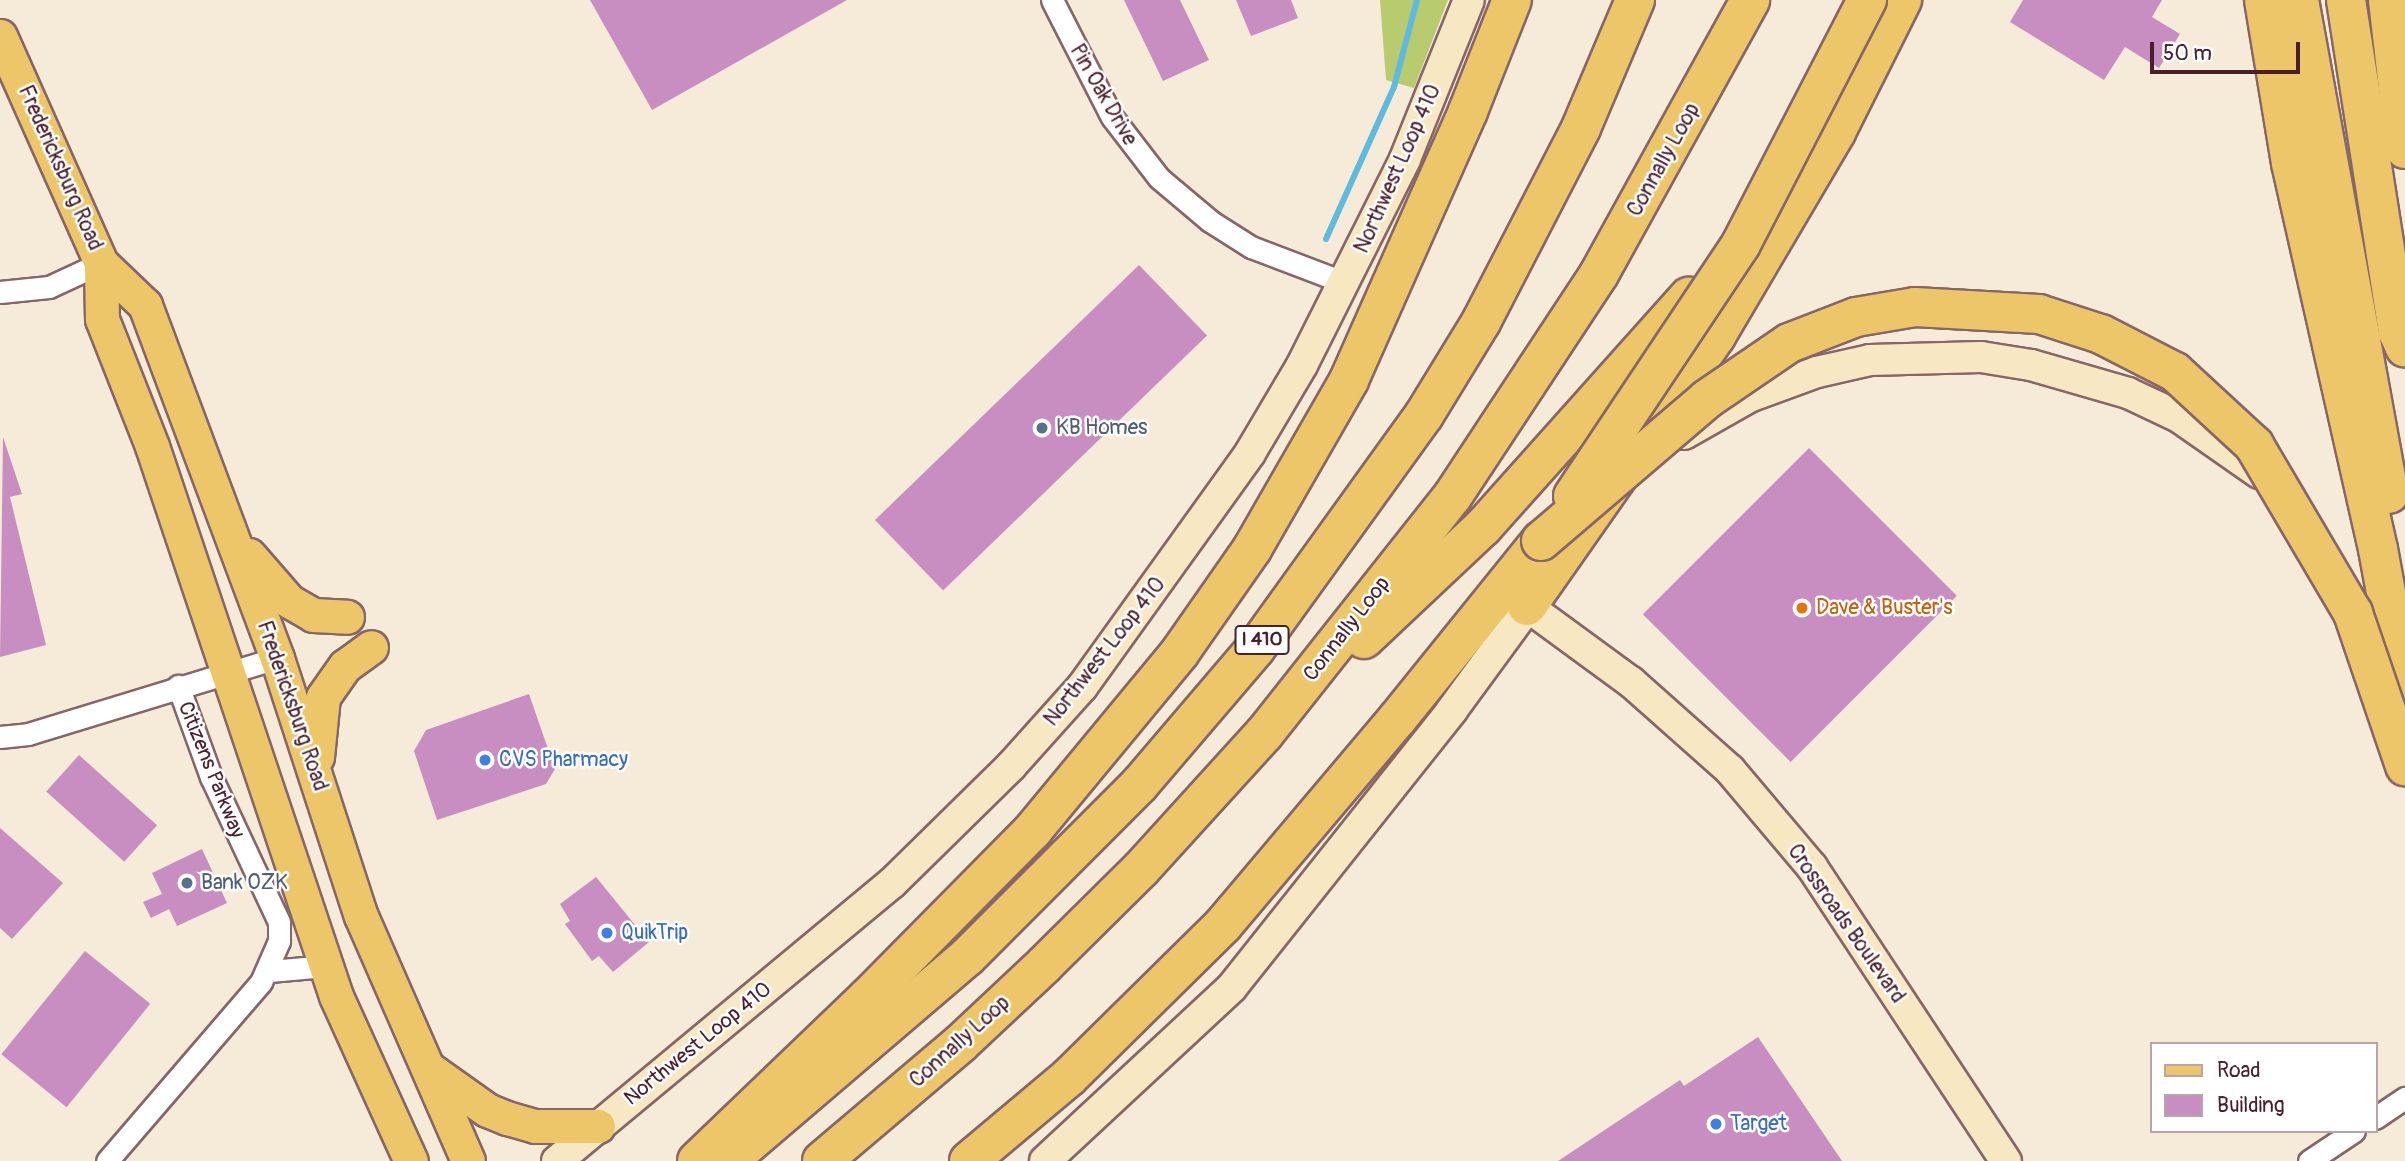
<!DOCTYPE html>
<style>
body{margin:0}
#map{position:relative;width:2405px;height:1161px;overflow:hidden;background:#f6ebd8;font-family:Pangolin,sans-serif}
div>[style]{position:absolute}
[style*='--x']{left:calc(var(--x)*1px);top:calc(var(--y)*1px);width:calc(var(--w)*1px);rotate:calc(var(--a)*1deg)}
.green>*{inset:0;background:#b8cb6f}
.stream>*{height:6px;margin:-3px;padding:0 3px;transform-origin:3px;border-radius:3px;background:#5fbadd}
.building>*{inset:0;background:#c88ec1;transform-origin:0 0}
.roads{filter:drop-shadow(2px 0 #866668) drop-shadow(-2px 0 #866668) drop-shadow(0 2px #866668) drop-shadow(0 -2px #866668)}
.street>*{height:21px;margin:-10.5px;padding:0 10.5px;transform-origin:10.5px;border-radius:10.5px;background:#fff}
.secondary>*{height:30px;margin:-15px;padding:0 15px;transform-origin:15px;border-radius:15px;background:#f7e8c3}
.primary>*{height:33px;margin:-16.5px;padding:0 16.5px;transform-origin:16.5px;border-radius:16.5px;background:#ecc669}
.highway>*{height:38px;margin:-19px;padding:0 19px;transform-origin:19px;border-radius:19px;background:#ecc669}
.bridges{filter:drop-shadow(2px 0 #866668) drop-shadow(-2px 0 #866668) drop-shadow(0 2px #866668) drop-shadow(0 -2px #866668)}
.highway-bridge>*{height:38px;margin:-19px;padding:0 19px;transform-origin:19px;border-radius:19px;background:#ecc669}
.dots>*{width:19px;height:19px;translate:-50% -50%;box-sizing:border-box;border:4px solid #fff;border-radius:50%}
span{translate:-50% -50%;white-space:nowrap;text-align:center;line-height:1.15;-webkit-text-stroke:5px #fff;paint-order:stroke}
.shield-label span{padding:2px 5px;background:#fff;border:2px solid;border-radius:5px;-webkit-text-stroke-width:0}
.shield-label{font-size:19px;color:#4a1f2b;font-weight:700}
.street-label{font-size:21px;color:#4a1f2b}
.service-label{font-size:21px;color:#4e5e75}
.left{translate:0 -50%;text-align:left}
.food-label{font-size:21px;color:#c56008}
.shop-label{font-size:21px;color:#366cbe}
.legend{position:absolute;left:2150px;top:1042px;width:228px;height:91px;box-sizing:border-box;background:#fff;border:2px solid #b7a5aa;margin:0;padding:9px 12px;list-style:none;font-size:21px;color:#4a1f2b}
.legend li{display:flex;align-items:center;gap:14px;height:35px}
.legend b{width:35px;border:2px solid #b7a5aa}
.scale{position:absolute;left:2150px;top:42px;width:150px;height:32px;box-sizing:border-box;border:4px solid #4a1f2b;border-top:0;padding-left:9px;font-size:21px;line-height:24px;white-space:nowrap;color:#4a1f2b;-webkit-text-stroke:5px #fff;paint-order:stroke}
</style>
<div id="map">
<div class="green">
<div style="clip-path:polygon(1380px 0,1448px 0,1414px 88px,1386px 80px)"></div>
</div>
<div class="stream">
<div style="--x:1326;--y:239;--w:167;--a:-65.9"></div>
<div style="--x:1394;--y:87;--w:90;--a:-75.2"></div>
</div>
<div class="building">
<div style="clip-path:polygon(590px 0,847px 0,652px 110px)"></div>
<div style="clip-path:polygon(1124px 0,1180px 0,1209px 60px,1163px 81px)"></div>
<div style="clip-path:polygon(1236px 0,1291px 0,1298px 18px,1251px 36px)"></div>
<div style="clip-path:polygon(2023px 0,2162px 0,2152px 17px,2180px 34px,2159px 68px,2125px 47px,2104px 80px,2010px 22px)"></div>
<div style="left:1139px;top:265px;width:98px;height:367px;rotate:46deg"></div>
<div style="clip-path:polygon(3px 437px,22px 494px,10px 497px,46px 645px,0 657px)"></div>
<div style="left:1809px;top:448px;width:209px;height:235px;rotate:45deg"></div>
<div style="clip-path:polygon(529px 694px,555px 769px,546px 784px,437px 820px,414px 751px,426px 730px)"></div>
<div style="left:79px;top:755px;width:105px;height:49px;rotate:42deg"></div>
<div style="clip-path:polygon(0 828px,63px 883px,12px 939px,0 928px)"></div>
<div style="clip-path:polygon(202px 849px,227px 903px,177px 926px,169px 909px,151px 918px,143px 902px,162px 894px,152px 873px)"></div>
<div style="clip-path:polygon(596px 877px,649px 942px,613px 972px,599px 956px,592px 961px,565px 924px,570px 921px,560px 904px)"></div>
<div style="left:85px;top:951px;width:84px;height:133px;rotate:39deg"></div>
<div style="clip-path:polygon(1758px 1037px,1842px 1161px,1558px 1161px,1680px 1080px,1684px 1086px)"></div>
</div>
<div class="roads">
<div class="street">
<div style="--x:1052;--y:0;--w:131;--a:62.9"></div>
<div style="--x:1112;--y:117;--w:77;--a:52.4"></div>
<div style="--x:1159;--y:178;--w:67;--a:40.1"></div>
<div style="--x:1210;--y:221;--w:49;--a:32.4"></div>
<div style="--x:1251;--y:247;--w:102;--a:20.8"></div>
<div style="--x:0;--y:292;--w:49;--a:-5.8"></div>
<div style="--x:49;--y:287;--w:57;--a:-24.8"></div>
<div style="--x:0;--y:737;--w:28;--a:-6"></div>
<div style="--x:28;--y:734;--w:260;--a:-17"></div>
<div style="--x:269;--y:971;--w:57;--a:-5"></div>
<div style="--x:2375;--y:1118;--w:36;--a:-34"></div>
<div style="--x:107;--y:1161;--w:236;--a:-49.3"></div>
<div style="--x:261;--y:982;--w:45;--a:-66.3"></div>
<div style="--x:279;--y:941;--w:19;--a:-90"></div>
<div style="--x:279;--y:922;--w:160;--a:-115.1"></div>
<div style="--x:211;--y:777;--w:97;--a:-109.9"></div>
<div style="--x:2309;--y:1161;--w:54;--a:-33.7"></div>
</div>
<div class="secondary">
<div style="--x:1684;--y:434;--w:75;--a:-29.6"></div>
<div style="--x:1749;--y:397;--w:72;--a:-20.2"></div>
<div style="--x:1817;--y:372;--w:54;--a:-12.8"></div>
<div style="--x:1870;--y:360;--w:111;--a:-1.5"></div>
<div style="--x:1981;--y:357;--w:51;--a:9.1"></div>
<div style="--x:2031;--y:365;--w:101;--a:16.1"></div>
<div style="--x:2128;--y:393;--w:56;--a:25.2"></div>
<div style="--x:2179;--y:417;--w:98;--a:35"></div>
<div style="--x:1527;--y:606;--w:129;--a:36.2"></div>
<div style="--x:1631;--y:682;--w:132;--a:41.6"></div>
<div style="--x:1730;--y:770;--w:127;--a:49.8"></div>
<div style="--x:1812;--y:867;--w:352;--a:56.6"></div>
<div style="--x:557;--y:1161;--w:435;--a:-39.7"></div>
<div style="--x:892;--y:883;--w:167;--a:-44.5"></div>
<div style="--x:1011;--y:766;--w:106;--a:-48.1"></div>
<div style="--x:1082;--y:687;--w:288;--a:-54.3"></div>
<div style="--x:1250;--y:453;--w:102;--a:-59.4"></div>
<div style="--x:1302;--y:365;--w:230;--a:-63.4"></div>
<div style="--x:1405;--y:159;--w:171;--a:-68.1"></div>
<div style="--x:1045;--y:1161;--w:255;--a:-42.9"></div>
<div style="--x:1232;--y:987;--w:354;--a:-51.5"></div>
<div style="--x:1452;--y:710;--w:147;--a:-53.8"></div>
</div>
<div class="primary">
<div style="--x:0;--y:36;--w:248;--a:66"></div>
<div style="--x:101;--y:263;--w:56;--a:89"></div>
<div style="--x:102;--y:319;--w:136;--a:68.5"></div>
<div style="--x:152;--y:446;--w:580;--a:71.5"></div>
<div style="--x:336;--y:996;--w:181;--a:65.6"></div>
<div style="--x:101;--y:263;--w:61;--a:43.7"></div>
<div style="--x:145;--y:305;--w:377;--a:69.5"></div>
<div style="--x:277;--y:658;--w:271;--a:72"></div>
<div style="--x:361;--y:916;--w:267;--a:66.4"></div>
<div style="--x:249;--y:555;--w:61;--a:49"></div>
<div style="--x:289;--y:601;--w:28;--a:30"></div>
<div style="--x:313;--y:615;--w:34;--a:3"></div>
<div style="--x:317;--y:757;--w:60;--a:-84.3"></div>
<div style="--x:323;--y:697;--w:38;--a:-55"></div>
<div style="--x:345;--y:666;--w:32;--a:-36"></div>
<div style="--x:428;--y:1068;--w:72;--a:35.4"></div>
<div style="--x:487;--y:1110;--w:22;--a:22"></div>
<div style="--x:507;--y:1118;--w:29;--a:16"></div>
<div style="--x:535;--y:1126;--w:63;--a:0"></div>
</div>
<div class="highway">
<div style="--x:2264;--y:0;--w:165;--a:80.6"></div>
<div style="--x:2291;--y:163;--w:396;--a:77.3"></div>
<div style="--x:2378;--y:549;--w:138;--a:79.6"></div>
<div style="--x:2403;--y:685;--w:42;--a:91.4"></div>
<div style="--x:2299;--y:0;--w:502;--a:79.67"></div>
<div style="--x:2346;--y:0;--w:336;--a:81.1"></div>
<div style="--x:2398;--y:332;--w:17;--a:66"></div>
<div style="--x:2388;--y:0;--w:150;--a:83.5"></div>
<div style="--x:1527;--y:606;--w:330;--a:-55"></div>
<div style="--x:1716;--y:336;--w:237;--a:-59.5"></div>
<div style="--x:1836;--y:132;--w:148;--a:-63.4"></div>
<div style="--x:1364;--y:639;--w:163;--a:-43.3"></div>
<div style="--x:1483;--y:527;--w:309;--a:-48.2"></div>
<div style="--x:697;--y:1161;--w:237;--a:-43.8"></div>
<div style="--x:868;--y:997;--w:235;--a:-45.3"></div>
<div style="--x:1033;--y:830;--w:231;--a:-50.4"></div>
<div style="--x:1180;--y:652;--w:126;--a:-55"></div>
<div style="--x:1252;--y:549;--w:195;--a:-60.1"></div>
<div style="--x:1349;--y:380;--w:294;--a:-66.1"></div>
<div style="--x:1468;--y:111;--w:119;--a:-68.4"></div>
<div style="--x:728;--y:1161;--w:314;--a:-40.5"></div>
<div style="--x:967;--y:957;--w:243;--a:-45"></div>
<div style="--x:1139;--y:785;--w:180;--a:-49.5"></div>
<div style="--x:1256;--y:648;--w:287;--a:-54.2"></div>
<div style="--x:1424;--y:415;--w:109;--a:-58.5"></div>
<div style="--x:1481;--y:322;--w:218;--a:-62.7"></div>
<div style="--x:1581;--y:128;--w:139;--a:-67.1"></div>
<div style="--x:822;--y:1161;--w:182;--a:-40.3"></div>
<div style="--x:961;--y:1043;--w:115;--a:-43.2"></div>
<div style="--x:1045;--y:964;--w:135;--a:-44.7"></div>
<div style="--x:1141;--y:869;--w:183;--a:-47.7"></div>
<div style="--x:1264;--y:734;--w:303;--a:-51.6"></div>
<div style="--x:1452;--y:497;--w:267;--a:-56.6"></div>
<div style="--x:1599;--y:274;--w:313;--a:-61.1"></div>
<div style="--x:969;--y:1161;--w:131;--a:-40"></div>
<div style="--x:1069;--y:1077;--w:216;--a:-44.6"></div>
<div style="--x:1223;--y:925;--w:271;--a:-49.8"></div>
<div style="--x:1398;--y:718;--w:228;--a:-51.1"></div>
</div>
</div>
<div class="bridges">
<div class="highway-bridge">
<div style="--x:1573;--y:496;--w:303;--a:-56.3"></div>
<div style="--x:1741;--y:244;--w:275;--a:-62.7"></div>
<div style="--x:1541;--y:541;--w:218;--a:-40.5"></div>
<div style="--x:1707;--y:399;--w:99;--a:-34.3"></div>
<div style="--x:1789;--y:343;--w:72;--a:-21.2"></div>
<div style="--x:1856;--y:317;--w:60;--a:-9.6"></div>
<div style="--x:1915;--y:307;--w:124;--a:3.2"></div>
<div style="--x:2039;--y:314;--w:65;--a:17.9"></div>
<div style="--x:2101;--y:334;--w:83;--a:27.2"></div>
<div style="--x:2175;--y:372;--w:108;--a:42.7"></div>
<div style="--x:2254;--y:445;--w:195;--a:59.5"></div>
<div style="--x:2353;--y:613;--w:162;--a:71.2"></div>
</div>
</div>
<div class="dots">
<div style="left:1042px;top:428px;background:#5c6f8a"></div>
<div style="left:1802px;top:608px;background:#e8710a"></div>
<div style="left:485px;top:760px;background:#3f7fe0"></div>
<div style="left:187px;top:883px;background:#5c6f8a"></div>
<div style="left:607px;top:933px;background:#3f7fe0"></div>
<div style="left:1716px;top:1124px;background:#3f7fe0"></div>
</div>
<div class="shield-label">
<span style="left:1262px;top:640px">I 410</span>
</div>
<div class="street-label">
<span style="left:1103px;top:95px;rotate:60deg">Pin Oak Drive</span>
<span style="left:1664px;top:160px;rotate:-61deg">Connally Loop</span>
<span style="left:60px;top:168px;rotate:66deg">Fredericksburg Road</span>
<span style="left:1398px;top:169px;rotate:-66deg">Northwest Loop 410</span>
<span style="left:1347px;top:629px;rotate:-52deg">Connally Loop</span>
<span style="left:1105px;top:652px;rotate:-52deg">Northwest Loop 410</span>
<span style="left:292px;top:706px;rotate:71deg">Fredericksburg Road</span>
<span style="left:211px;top:770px;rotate:68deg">Citizens Parkway</span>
<span style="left:1846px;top:924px;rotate:55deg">Crossroads Boulevard</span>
<span style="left:960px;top:1042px;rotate:-42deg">Connally Loop</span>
<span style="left:698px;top:1044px;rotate:-39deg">Northwest Loop 410</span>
</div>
<div class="service-label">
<span class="left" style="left:1056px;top:428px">KB Homes</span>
<span class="left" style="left:201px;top:883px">Bank OZK</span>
</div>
<div class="food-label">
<span class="left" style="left:1816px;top:608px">Dave &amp; Buster's</span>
</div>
<div class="shop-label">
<span class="left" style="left:499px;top:760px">CVS Pharmacy</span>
<span class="left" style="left:621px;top:933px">QuikTrip</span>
<span class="left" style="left:1730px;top:1124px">Target</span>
</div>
<ul class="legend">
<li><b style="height:9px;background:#ecc669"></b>Road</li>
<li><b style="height:19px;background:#c88ec1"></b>Building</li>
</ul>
<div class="scale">50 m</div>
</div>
